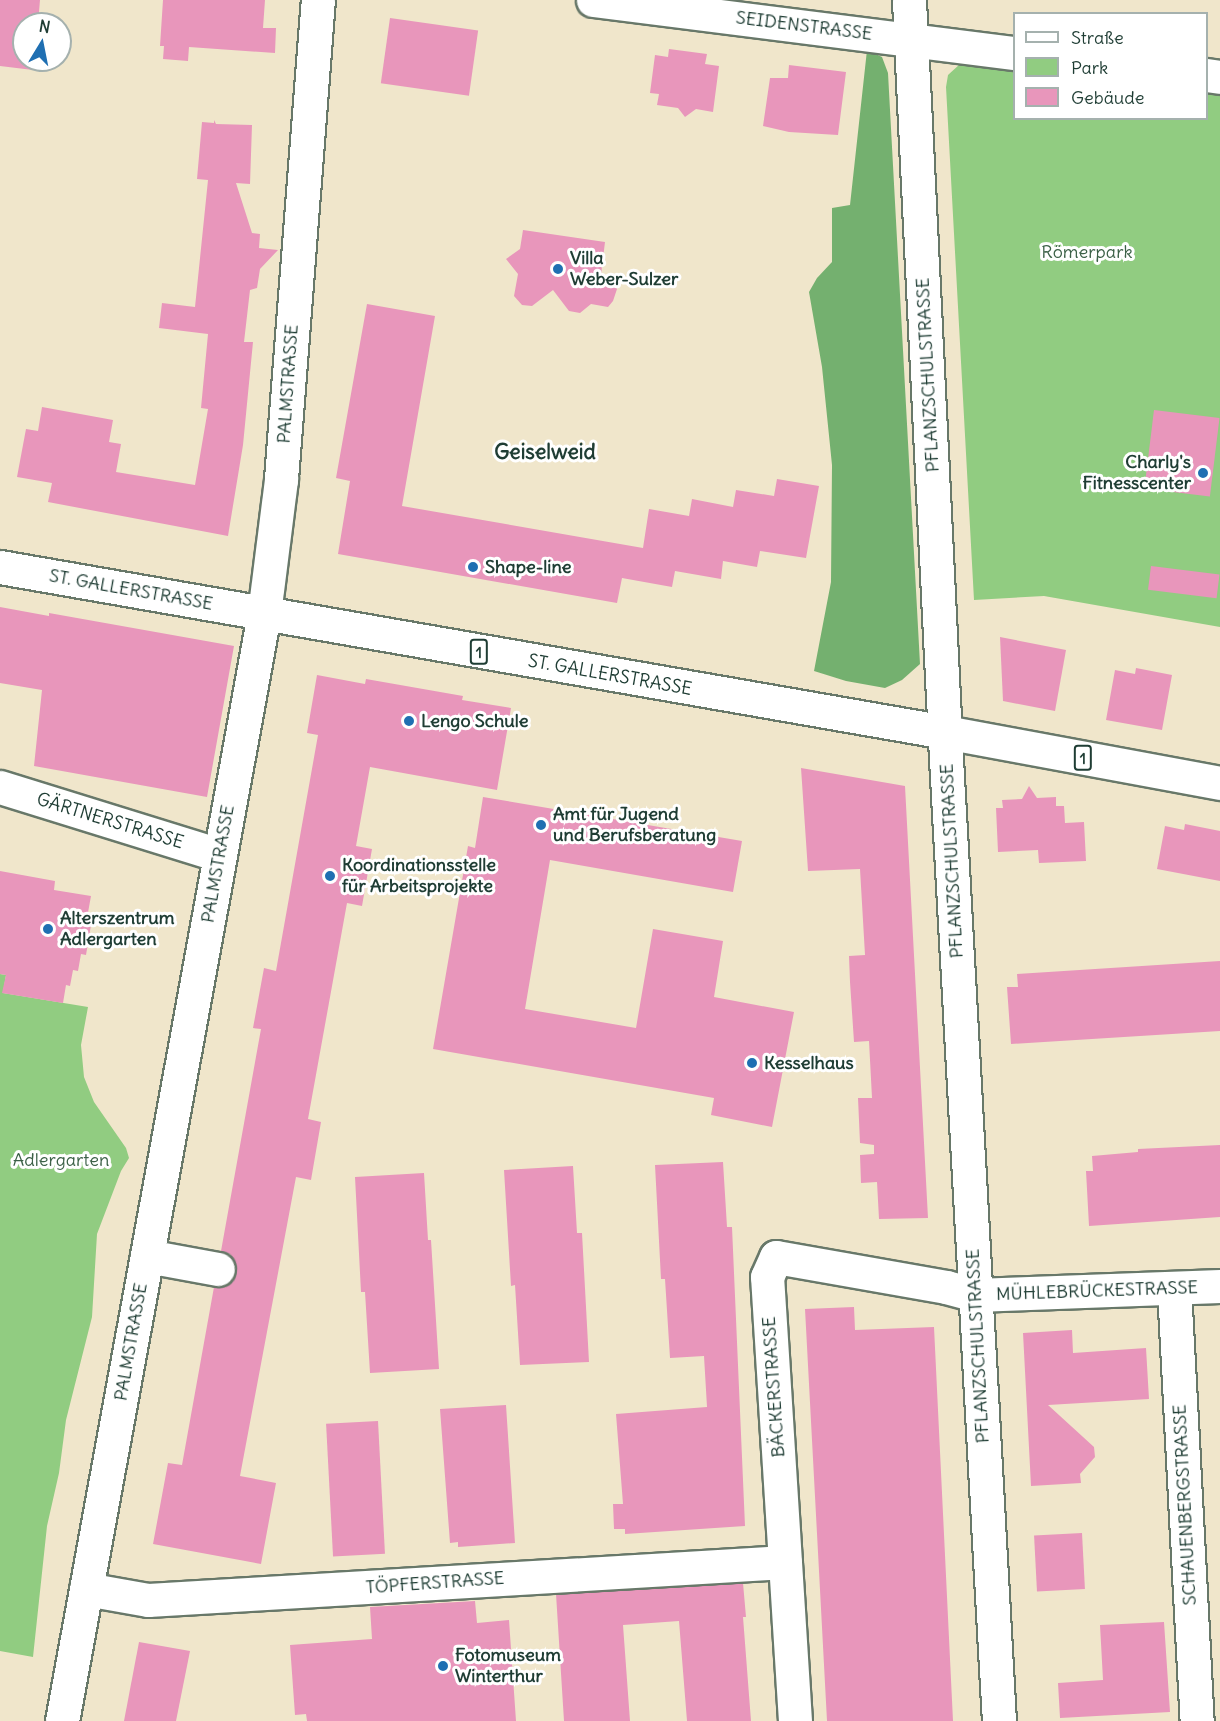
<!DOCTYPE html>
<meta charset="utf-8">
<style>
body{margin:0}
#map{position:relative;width:1220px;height:1721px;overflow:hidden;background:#f0e6cb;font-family:Delius,sans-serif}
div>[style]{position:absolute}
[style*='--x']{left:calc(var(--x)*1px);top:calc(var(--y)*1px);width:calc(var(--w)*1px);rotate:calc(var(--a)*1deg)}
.green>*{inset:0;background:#91cc81}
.forest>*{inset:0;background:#74b06f}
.building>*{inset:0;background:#e896bb;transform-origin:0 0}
.roads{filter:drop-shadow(2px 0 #687869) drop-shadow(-2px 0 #687869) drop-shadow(0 2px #687869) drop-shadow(0 -2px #687869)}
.minor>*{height:33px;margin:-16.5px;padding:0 16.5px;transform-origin:16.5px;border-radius:16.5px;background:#fff}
.major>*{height:33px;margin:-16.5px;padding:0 16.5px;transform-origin:16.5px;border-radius:16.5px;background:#fff}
.dots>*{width:16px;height:16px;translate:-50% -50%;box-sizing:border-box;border:3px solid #fff;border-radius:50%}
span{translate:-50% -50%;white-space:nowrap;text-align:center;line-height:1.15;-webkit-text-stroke:6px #fff;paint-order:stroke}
.shield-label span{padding:2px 4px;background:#fff;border:2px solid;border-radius:4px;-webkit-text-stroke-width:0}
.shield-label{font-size:16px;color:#1f3d34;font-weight:700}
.street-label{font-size:18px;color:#1f3d34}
.park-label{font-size:18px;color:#3c6147}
.poi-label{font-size:18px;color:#1f3d34;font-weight:700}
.left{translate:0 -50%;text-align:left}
.right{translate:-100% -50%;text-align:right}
.quarter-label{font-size:21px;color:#1f3d34;font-weight:700}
.legend{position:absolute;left:1013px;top:12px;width:195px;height:108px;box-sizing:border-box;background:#fff;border:2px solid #a5b1ae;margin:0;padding:8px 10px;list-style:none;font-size:18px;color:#1f3d34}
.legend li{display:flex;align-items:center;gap:12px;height:30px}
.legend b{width:30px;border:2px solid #a5b1ae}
.north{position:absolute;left:12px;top:12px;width:60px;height:60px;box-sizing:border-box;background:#fff;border:2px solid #a5b1ae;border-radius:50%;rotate:10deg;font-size:16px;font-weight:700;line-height:24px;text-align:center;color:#1f3d34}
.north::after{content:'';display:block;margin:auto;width:21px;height:27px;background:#1f6fb2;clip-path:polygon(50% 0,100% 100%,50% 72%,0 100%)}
</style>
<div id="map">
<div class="green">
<div style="clip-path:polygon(973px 62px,1014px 67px,1014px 118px,1206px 118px,1207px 89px,1220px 90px,1220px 627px,1044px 596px,974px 600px,946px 87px,948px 75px,960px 64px)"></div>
<div style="clip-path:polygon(0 974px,6px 975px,3px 993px,88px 1007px,81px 1045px,84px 1077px,94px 1102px,126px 1148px,129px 1158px,121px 1171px,97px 1234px,92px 1317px,66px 1420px,59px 1473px,47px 1526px,33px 1657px,0 1651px)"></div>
</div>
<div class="forest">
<div style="clip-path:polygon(867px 50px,882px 57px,888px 73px,920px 664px,902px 680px,885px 688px,846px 681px,814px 671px,831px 582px,832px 465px,822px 367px,809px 292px,817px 278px,832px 262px,832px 208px,850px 205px)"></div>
</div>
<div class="building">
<div style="clip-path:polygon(0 0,40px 0,38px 24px,24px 24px,24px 60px,34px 60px,33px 70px,0 66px)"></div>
<div style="clip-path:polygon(163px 0,265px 0,263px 28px,276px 28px,275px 53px,189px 47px,188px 61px,163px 59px,164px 46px,160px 46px)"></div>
<div style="left:390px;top:18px;width:89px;height:66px;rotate:8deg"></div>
<div style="clip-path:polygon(669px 49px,707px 54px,705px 64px,719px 66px,713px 112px,696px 109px,685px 117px,678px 108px,657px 105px,659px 94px,650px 93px,655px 55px,668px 57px)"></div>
<div style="clip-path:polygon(789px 65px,846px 72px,838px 135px,789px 132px,763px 126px,770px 78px,788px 78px)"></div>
<div style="clip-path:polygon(214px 120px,216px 124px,252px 125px,250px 184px,236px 183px,252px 233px,260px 234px,259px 248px,278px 250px,260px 269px,257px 288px,250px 290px,244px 342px,253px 342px,243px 445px,228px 536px,48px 502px,52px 483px,17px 477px,26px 429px,38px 431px,42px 407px,113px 420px,109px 442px,121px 444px,116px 472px,195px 485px,208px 409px,201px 408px,208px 334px,159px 328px,162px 303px,195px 307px,208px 180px,197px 179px,202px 122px,214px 123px)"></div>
<div style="clip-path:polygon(523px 230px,605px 242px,601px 275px,614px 282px,617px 289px,613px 301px,608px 307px,591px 304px,580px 313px,569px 311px,553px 290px,532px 306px,522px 305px,514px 296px,518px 274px,506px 259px,520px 249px)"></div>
<div style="clip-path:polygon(367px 304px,435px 316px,402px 506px,643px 548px,649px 509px,689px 516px,692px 499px,733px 507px,736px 490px,774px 496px,777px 479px,819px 486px,806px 558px,760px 551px,757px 567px,723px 561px,721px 579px,675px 571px,672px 587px,622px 578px,617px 603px,338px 554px,350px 481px,336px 478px)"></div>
<div style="left:1154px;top:410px;width:66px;height:79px;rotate:7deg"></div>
<div style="left:1151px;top:566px;width:69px;height:24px;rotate:7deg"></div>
<div style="clip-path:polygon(0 607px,49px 616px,49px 613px,234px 646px,207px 797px,34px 766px,42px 690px,0 683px)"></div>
<div style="clip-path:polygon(1000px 637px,1066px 650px,1055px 711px,1003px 701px)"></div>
<div style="clip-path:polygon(1136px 668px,1172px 675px,1162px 730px,1106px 720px,1115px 670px,1135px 674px)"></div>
<div style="clip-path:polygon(317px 675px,365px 684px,366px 679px,463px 696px,462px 700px,511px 708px,497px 790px,370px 767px,356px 846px,372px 849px,362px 906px,347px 903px,308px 1119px,321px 1122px,311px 1180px,296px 1177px,240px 1476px,276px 1483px,261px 1564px,153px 1544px,168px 1463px,182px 1465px,214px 1287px,225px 1286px,232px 1282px,236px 1273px,235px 1262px,230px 1254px,221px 1251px,261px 1029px,253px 1028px,264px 968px,276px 971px,318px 735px,307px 733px)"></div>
<div style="clip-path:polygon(801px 768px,905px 786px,928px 1218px,879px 1219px,877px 1182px,861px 1183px,860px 1155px,874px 1154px,874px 1145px,860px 1143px,858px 1098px,872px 1098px,869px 1041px,854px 1042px,850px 982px,849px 956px,865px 955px,860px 869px,808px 871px)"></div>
<div style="clip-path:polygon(1029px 786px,1037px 798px,1056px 797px,1056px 806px,1064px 806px,1065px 823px,1084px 822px,1086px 861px,1039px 863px,1038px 850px,998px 852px,996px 808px,1003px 808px,1002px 800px,1022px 799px)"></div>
<div style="clip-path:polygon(483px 797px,742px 841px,733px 892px,550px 860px,525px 1009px,636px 1028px,653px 929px,723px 941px,714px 997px,794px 1012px,772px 1127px,711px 1115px,714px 1098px,433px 1049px,468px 846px,475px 848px)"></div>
<div style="clip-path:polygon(1185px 824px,1220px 831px,1220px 881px,1157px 869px,1165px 826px,1184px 830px)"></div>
<div style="clip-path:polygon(0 871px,55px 881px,54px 890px,91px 896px,87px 918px,92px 919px,86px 955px,81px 954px,78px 971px,73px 970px,70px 986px,66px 985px,63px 1003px,2px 993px,6px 975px,0 974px)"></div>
<div style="clip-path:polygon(1220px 961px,1220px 1031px,1011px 1044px,1007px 987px,1018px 987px,1017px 974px)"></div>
<div style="clip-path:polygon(1220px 1145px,1220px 1217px,1089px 1226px,1086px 1171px,1093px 1171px,1092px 1156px,1138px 1152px,1138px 1149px)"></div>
<div style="clip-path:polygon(723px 1162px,727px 1227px,732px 1227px,745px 1526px,625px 1534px,625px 1529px,614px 1529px,613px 1504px,623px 1504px,616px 1414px,707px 1407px,704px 1356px,670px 1358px,665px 1279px,661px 1279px,655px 1165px)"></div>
<div style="clip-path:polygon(573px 1166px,577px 1233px,582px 1233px,589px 1362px,520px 1365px,515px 1285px,511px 1286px,504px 1170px)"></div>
<div style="clip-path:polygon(424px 1173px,428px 1240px,431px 1240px,439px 1369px,370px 1373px,365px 1292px,361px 1292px,355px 1177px)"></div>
<div style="clip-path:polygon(854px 1307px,855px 1330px,934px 1327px,953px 1721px,827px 1721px,805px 1309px)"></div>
<div style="clip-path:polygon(1072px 1330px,1073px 1353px,1146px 1348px,1149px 1399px,1048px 1405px,1094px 1447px,1095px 1457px,1080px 1474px,1081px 1483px,1031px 1486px,1023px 1333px)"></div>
<div style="clip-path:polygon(506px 1405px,515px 1543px,458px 1547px,458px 1542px,450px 1543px,440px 1409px)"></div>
<div style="left:378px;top:1421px;width:133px;height:52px;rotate:87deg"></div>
<div style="left:1082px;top:1533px;width:56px;height:48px;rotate:87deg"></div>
<div style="clip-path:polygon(743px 1583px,746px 1617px,743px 1617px,751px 1721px,687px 1721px,679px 1621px,623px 1625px,630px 1721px,564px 1721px,556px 1594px)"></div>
<div style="clip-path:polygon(475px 1601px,477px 1623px,509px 1620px,516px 1721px,307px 1721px,306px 1714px,295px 1715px,290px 1645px,372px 1639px,370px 1607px)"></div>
<div style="clip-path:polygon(1164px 1622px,1170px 1712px,1060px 1718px,1058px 1683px,1103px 1680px,1100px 1625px)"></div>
<div style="clip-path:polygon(139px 1642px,190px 1651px,176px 1721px,124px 1721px)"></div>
</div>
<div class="roads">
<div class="minor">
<div style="--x:593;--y:0;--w:424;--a:7.2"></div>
<div style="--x:909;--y:0;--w:760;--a:87.21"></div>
<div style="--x:946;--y:759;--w:963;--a:86.85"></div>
<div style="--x:1206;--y:75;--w:14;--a:8"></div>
<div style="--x:0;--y:787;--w:230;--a:17.2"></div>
<div style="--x:147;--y:1256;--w:72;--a:10.4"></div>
<div style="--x:1174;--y:1288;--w:434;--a:87"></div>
<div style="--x:86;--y:1589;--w:63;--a:10.1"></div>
<div style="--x:148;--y:1600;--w:638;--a:-3.41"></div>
<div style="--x:62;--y:1721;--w:1125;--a:-79.66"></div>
<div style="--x:264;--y:614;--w:136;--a:-82.8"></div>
<div style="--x:281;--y:479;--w:480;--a:-85.6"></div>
<div style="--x:795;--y:1721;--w:445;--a:-93.6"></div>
<div style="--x:767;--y:1277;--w:22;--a:-66"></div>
<div style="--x:776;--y:1257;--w:173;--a:10"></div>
<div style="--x:946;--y:1287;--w:30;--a:15"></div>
<div style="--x:975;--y:1295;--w:245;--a:-2.1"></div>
</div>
<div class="major">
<div style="--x:0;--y:567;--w:959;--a:9.9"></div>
<div style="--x:945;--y:732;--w:280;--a:10.5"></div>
</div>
</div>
<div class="dots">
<div style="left:558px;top:269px;background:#1f6fb2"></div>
<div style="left:1203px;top:473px;background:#1f6fb2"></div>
<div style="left:473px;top:567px;background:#1f6fb2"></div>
<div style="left:409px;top:721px;background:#1f6fb2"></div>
<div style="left:541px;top:825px;background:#1f6fb2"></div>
<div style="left:330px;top:876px;background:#1f6fb2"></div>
<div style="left:48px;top:929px;background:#1f6fb2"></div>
<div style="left:752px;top:1063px;background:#1f6fb2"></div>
<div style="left:443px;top:1666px;background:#1f6fb2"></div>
</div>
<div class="shield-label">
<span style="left:479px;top:652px">1</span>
<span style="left:1083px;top:758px">1</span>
</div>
<div class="street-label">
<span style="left:804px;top:26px;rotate:7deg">SEIDENSTRASSE</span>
<span style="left:928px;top:375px;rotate:-93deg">PFLANZSCHULSTRASSE</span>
<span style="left:288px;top:384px;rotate:-86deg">PALMSTRASSE</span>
<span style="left:131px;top:590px;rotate:10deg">ST. GALLERSTRASSE</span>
<span style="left:610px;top:675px;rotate:10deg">ST. GALLERSTRASSE</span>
<span style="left:110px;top:821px;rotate:17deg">GÄRTNERSTRASSE</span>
<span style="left:952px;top:861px;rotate:-93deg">PFLANZSCHULSTRASSE</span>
<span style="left:218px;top:864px;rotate:-80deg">PALMSTRASSE</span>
<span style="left:1097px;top:1291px;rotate:-2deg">MÜHLEBRÜCKESTRASSE</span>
<span style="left:131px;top:1342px;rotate:-80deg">PALMSTRASSE</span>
<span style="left:978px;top:1346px;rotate:-93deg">PFLANZSCHULSTRASSE</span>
<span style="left:774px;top:1387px;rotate:-94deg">BÄCKERSTRASSE</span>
<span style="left:1185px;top:1505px;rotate:-93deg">SCHAUENBERGSTRASSE</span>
<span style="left:435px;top:1583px;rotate:-4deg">TÖPFERSTRASSE</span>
</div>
<div class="park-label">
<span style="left:1087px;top:252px">Römerpark</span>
<span style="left:61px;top:1160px">Adlergarten</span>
</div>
<div class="poi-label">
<span class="left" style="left:570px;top:269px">Villa<br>Weber-Sulzer</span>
<span class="right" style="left:1191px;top:473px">Charly's<br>Fitnesscenter</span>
<span class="left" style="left:485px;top:567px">Shape-line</span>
<span class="left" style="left:421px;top:721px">Lengo Schule</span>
<span class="left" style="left:553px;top:825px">Amt für Jugend<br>und Berufsberatung</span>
<span class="left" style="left:342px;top:876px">Koordinationsstelle<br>für Arbeitsprojekte</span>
<span class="left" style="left:60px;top:929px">Alterszentrum<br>Adlergarten</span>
<span class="left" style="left:764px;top:1063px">Kesselhaus</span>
<span class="left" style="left:455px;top:1666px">Fotomuseum<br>Winterthur</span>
</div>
<div class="quarter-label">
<span style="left:545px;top:452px">Geiselweid</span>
</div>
<ul class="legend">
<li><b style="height:8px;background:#fff"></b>Straße</li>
<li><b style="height:16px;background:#91cc81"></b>Park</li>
<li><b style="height:16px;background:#e896bb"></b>Gebäude</li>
</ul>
<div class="north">N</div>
</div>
